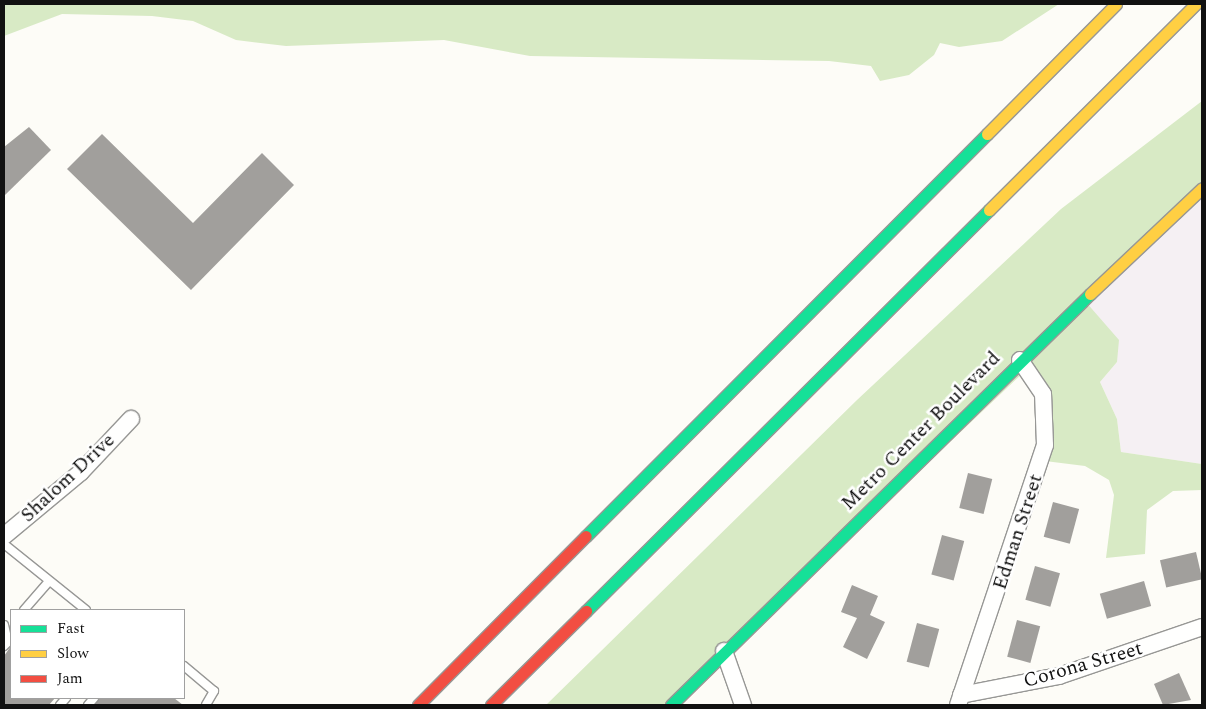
<!DOCTYPE html>
<style>
body{margin:0}
#map{position:relative;width:1206px;height:709px;overflow:hidden;background:#fdfcf7;font-family:Spectral,serif}
div>[style]{position:absolute}
[style*='--x']{left:calc(var(--x)*1px);top:calc(var(--y)*1px);width:calc(var(--w)*1px);rotate:calc(var(--a)*1deg)}
.industrial>*{inset:0;background:#f5f0f3}
.forest>*{inset:0;background:#d8eac5}
.building>*{inset:0;background:#a19f9c;transform-origin:0 0}
.roads{filter:drop-shadow(1px 0 #979795) drop-shadow(-1px 0 #979795) drop-shadow(0 1px #979795) drop-shadow(0 -1px #979795)}
.lane>*{height:8px;margin:-4px;padding:0 4px;transform-origin:4px;border-radius:4px;background:#fffffe}
.street>*{height:16px;margin:-8px;padding:0 8px;transform-origin:8px;border-radius:8px;background:#fffffe}
.fast>*{height:11px;margin:-5.5px;padding:0 5.5px;transform-origin:5.5px;border-radius:5.5px;background:#16e098}
.slow>*{height:11px;margin:-5.5px;padding:0 5.5px;transform-origin:5.5px;border-radius:5.5px;background:#ffcf43}
.jam>*{height:11px;margin:-5.5px;padding:0 5.5px;transform-origin:5.5px;border-radius:5.5px;background:#f24e42}
span{translate:-50% -50%;white-space:nowrap;text-align:center;line-height:1.15;-webkit-text-stroke:5px #fff;paint-order:stroke}
.street-label{font-size:20px;color:#111}
.frame{position:absolute;inset:0;border:5px solid #111;pointer-events:none}
.legend{position:absolute;left:10px;top:609px;width:175px;height:90px;box-sizing:border-box;background:#fff;border:1px solid #a0a0a0;margin:0;padding:6px 9px;list-style:none;font-size:15px;color:#111}
.legend li{display:flex;align-items:center;gap:10px;height:25px}
.legend b{width:25px;border:1px solid #a0a0a0}
</style>
<div id="map">
<div class="industrial">
<div style="clip-path:polygon(1202px 187px,1202px 464px,1121px 452px,1117px 419px,1100px 382px,1117px 362px,1085px 301px)"></div>
</div>
<div class="forest">
<div style="clip-path:polygon(4px 4px,1059px 4px,1002px 41px,959px 47px,940px 43px,934px 55px,909px 75px,880px 81px,871px 66px,829px 61px,530px 56px,444px 40px,286px 46px,236px 40px,193px 21px,152px 16px,62px 14px,4px 36px)"></div>
<div style="clip-path:polygon(1202px 101px,1202px 187px,1085px 301px,1119px 340px,1117px 362px,1100px 382px,1117px 419px,1121px 452px,1202px 464px,1202px 490px,1173px 491px,1147px 510px,1145px 554px,1106px 558px,1114px 495px,1109px 480px,1085px 466px,1045px 461px,1048px 433px,1028px 368px,673px 705px,546px 705px,857px 400px,1061px 209px)"></div>
</div>
<div class="building">
<div style="clip-path:polygon(29px 127px,51px 150px,4px 196px,4px 147px)"></div>
<div style="clip-path:polygon(102px 134px,193px 223px,262px 153px,294px 185px,191px 290px,67px 169px)"></div>
<div style="left:968px;top:473px;width:25px;height:36px;rotate:14deg"></div>
<div style="left:1053px;top:502px;width:27px;height:36px;rotate:15deg"></div>
<div style="left:942px;top:535px;width:23px;height:41px;rotate:15deg"></div>
<div style="left:1196px;top:552px;width:28px;height:37px;rotate:77deg"></div>
<div style="left:1035px;top:566px;width:26px;height:35px;rotate:16deg"></div>
<div style="left:1144px;top:581px;width:26px;height:46px;rotate:74deg"></div>
<div style="clip-path:polygon(852px 585px,878px 596px,870px 615px,885px 622px,867px 659px,843px 647px,857px 618px,841px 612px)"></div>
<div style="left:1017px;top:620px;width:24px;height:38px;rotate:15deg"></div>
<div style="left:917px;top:623px;width:23px;height:40px;rotate:15deg"></div>
<div style="clip-path:polygon(11px 646px,11px 698px,55px 698px,49px 705px,4px 705px,4px 656px)"></div>
<div style="clip-path:polygon(1179px 673px,1191px 700px,1163px 705px,1154px 684px)"></div>
<div style="clip-path:polygon(99px 698px,174px 698px,183px 705px,93px 705px)"></div>
</div>
<div class="roads">
<div class="lane">
<div style="--x:4;--y:544;--w:105;--a:38.8"></div>
<div style="--x:24;--y:610;--w:38;--a:-49"></div>
<div style="--x:4;--y:625;--w:17;--a:77"></div>
<div style="--x:8;--y:642;--w:6;--a:135"></div>
<div style="--x:184;--y:666;--w:39;--a:40"></div>
<div style="--x:214;--y:691;--w:16;--a:120"></div>
<div style="--x:60;--y:705;--w:9;--a:-49"></div>
<div style="--x:88;--y:705;--w:9;--a:-49"></div>
</div>
<div class="street">
<div style="--x:4;--y:536;--w:100;--a:-39.7"></div>
<div style="--x:81;--y:472;--w:73;--a:-46.7"></div>
<div style="--x:724;--y:651;--w:57;--a:70.6"></div>
<div style="--x:961;--y:695;--w:100;--a:-11"></div>
<div style="--x:1059;--y:676;--w:151;--a:-18.9"></div>
<div style="--x:958;--y:705;--w:274;--a:-71.5"></div>
<div style="--x:1045;--y:445;--w:51;--a:-92.2"></div>
<div style="--x:1043;--y:394;--w:41;--a:-124.1"></div>
</div>
<div class="fast">
<div style="--x:586;--y:536;--w:568;--a:-45.07"></div>
<div style="--x:586;--y:611;--w:569;--a:-44.86"></div>
<div style="--x:671;--y:705;--w:587;--a:-44.45"></div>
</div>
<div class="slow">
<div style="--x:987;--y:134;--w:183;--a:-45.2"></div>
<div style="--x:989;--y:210;--w:292;--a:-44.9"></div>
<div style="--x:1090;--y:294;--w:154;--a:-43.4"></div>
</div>
<div class="jam">
<div style="--x:418;--y:705;--w:238;--a:-45.2"></div>
<div style="--x:491;--y:705;--w:134;--a:-44.7"></div>
</div>
</div>
<div class="street-label">
<span style="left:921px;top:431px;rotate:-45deg">Metro Center Boulevard</span>
<span style="left:68px;top:478px;rotate:-43deg">Shalom Drive</span>
<span style="left:1018px;top:532px;rotate:-72deg">Edman Street</span>
<span style="left:1083px;top:665px;rotate:-16deg">Corona Street</span>
</div>
<div class="frame"></div>
<ul class="legend">
<li><b style="height:6px;background:#16e098"></b>Fast</li>
<li><b style="height:6px;background:#ffcf43"></b>Slow</li>
<li><b style="height:6px;background:#f24e42"></b>Jam</li>
</ul>
</div>
